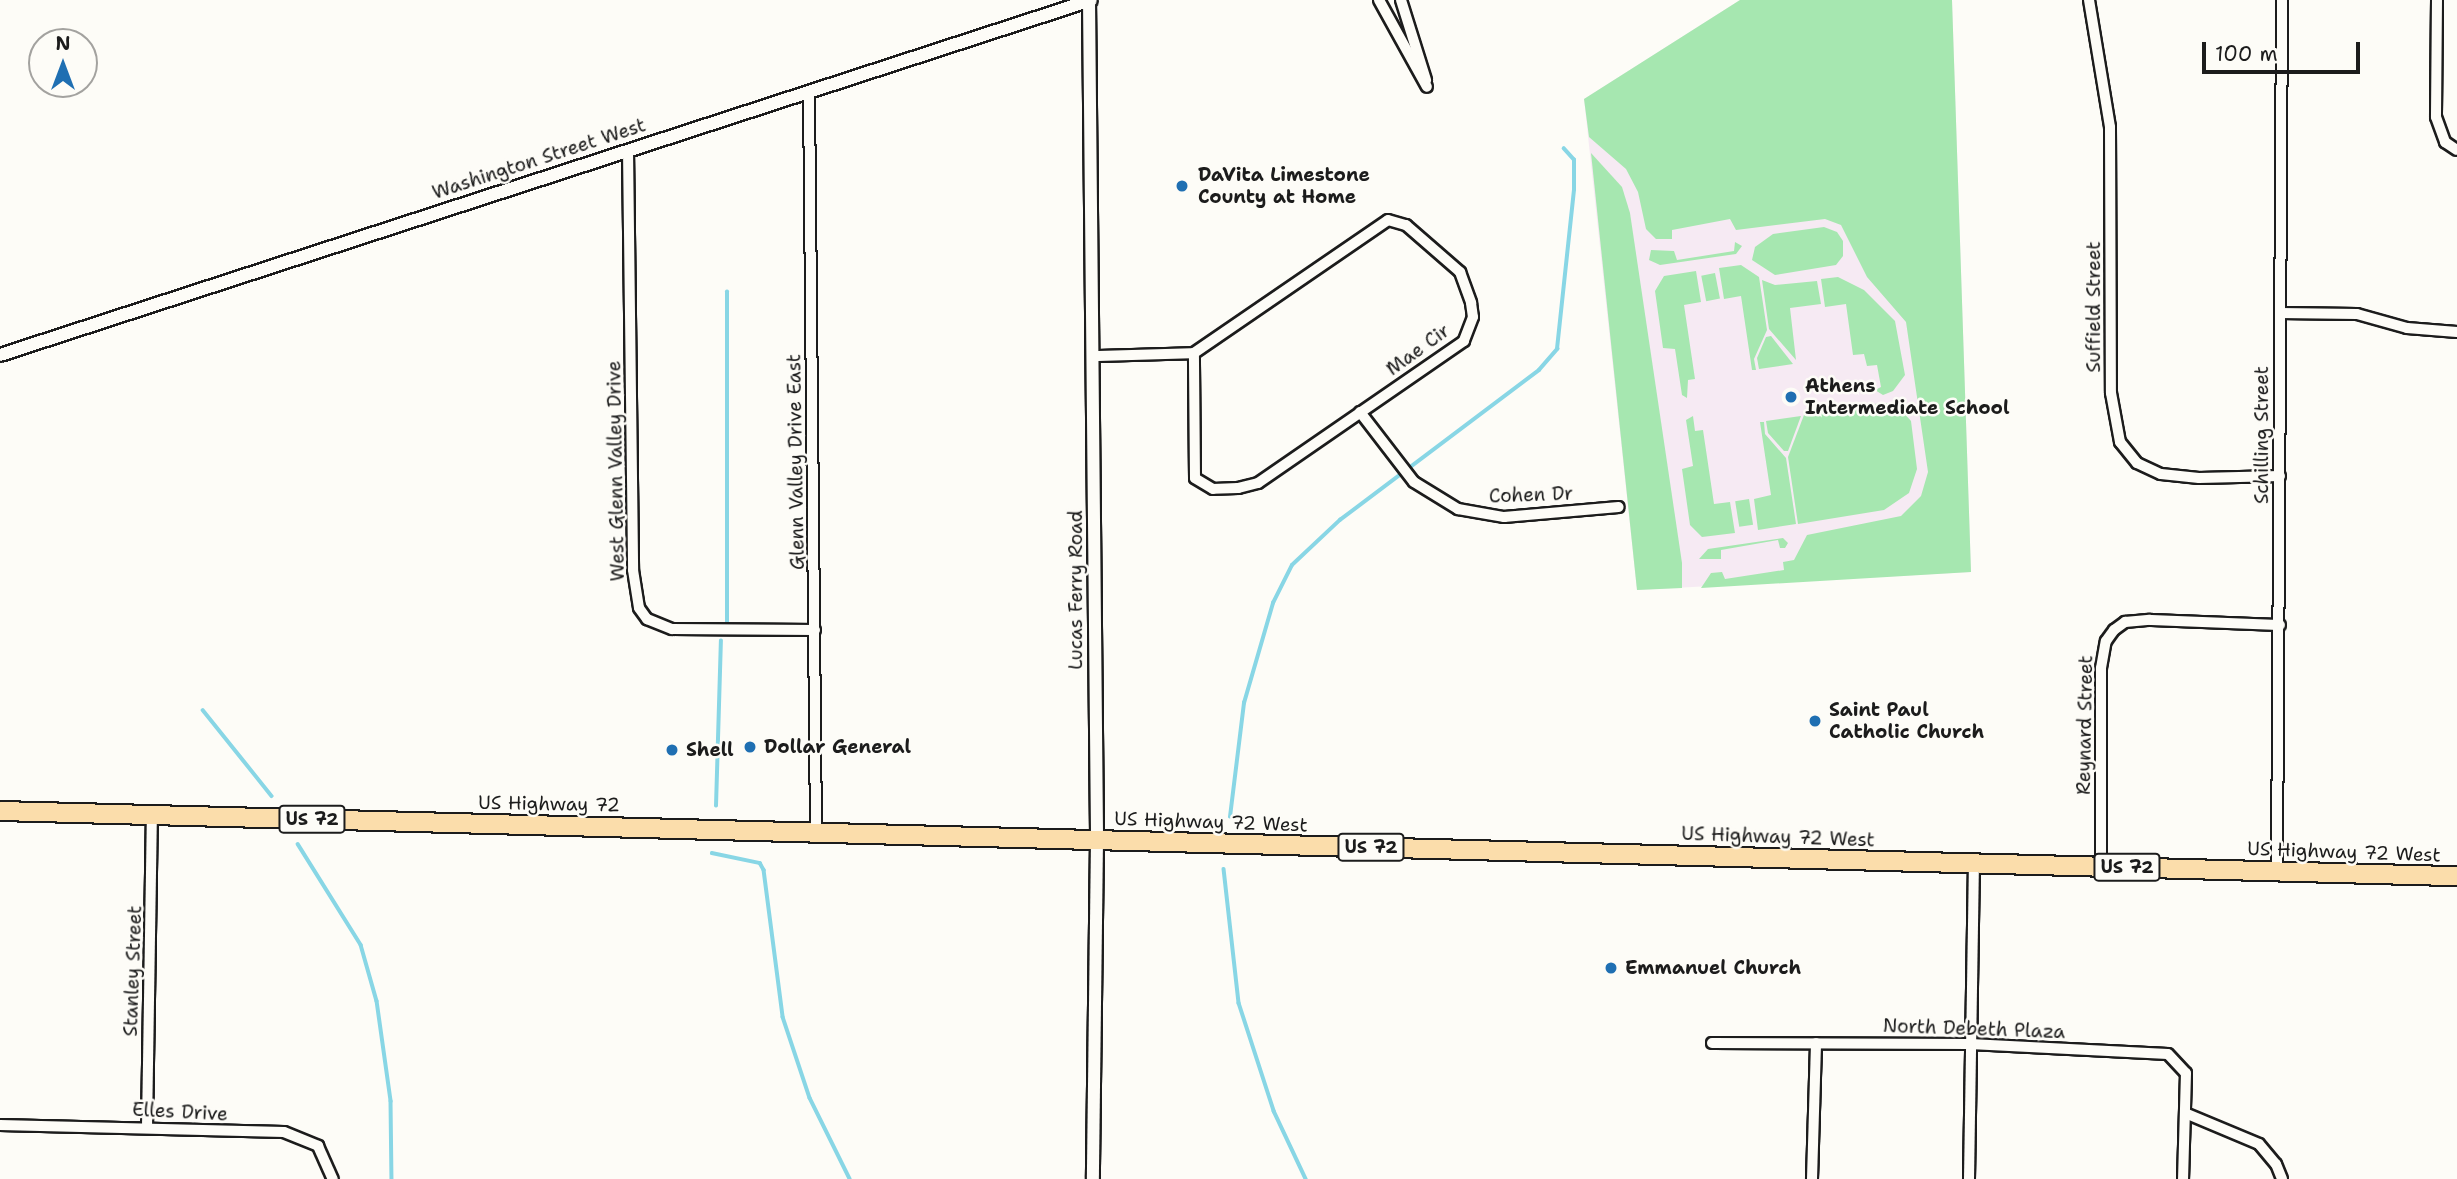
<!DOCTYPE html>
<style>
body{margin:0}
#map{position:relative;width:2457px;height:1179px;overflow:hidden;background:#fdfcf7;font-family:"Shantell Sans",sans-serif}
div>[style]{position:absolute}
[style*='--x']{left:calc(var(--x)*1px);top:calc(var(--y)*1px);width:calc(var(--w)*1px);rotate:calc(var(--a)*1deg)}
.built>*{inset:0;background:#f6eaf3}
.green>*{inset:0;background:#a6e7b0;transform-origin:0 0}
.stream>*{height:3.5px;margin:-1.75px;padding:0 1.75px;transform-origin:1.75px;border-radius:1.75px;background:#88d6e5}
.roads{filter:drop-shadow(2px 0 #1c1c1c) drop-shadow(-2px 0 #1c1c1c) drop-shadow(0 2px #1c1c1c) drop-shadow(0 -2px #1c1c1c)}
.street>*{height:10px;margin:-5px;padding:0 5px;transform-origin:5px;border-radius:5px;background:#fdfcf7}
.secondary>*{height:12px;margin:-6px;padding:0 6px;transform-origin:6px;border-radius:6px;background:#fdfcf7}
.highway>*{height:18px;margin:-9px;padding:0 9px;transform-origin:9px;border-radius:9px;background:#fbddab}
.dots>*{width:19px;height:19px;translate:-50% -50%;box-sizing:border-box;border:4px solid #fdfcf7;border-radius:50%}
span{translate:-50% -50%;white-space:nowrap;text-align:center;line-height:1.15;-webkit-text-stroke:5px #fdfcf7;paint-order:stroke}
.shield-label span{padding:2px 5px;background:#fdfcf7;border:2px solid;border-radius:5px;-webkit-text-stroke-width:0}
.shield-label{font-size:18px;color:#1c1c1c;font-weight:700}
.street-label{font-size:19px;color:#1c1c1c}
.poi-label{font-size:19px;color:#1c1c1c;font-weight:700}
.left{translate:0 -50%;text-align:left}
.north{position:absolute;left:28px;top:28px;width:70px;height:70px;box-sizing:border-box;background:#fdfcf7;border:2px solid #a3a29f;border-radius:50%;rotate:0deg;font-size:19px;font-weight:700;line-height:28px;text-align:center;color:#1c1c1c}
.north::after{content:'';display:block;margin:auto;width:24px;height:32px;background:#1f6fb2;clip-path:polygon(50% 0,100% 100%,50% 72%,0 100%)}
.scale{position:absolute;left:2202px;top:42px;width:158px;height:32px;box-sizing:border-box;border:4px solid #1c1c1c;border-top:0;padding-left:9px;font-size:21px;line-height:24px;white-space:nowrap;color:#1c1c1c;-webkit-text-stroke:5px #fdfcf7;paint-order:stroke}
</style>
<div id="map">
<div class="built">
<div style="clip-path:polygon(1740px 0,1952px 0,1971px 572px,1637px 590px,1584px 99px)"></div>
</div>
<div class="green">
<div style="clip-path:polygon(1740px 0,1952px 0,1971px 572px,1701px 588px,1711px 573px,1722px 572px,1725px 579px,1784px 570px,1783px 562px,1794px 560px,1807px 535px,1901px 516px,1921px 496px,1928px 472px,1906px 322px,1867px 277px,1841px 225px,1825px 219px,1736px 230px,1730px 219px,1672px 230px,1672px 239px,1656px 239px,1646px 229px,1638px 192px,1626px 169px,1589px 137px,1584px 99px)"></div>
<div style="clip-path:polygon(1591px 153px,1622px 187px,1630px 213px,1682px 563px,1682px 588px,1637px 590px)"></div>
<div style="clip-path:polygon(1824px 227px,1837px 232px,1843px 241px,1843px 256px,1836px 265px,1775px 275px,1752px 260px,1755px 247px,1773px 234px)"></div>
<div style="clip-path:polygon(1735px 242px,1742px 246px,1736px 254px,1660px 265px,1649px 260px,1651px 250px,1674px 251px,1677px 260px,1734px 251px)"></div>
<div style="clip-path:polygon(1741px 265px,1759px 277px,1767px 330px,1754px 359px,1756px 370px,1752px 370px,1741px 296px,1724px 299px,1719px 268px)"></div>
<div style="clip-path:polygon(1696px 271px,1701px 302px,1684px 305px,1695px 379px,1688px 380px,1687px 398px,1682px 395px,1675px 349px,1663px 348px,1655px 291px,1664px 276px)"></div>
<div style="left:1715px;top:273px;width:26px;height:14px;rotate:79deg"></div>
<div style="clip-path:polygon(1838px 277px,1864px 290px,1895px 321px,1905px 375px,1893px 391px,1883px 395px,1875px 390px,1881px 387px,1877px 365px,1867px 366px,1864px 354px,1853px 355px,1846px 304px,1825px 307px,1821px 279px)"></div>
<div style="clip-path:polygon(1762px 280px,1775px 285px,1817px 281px,1821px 304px,1790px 308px,1796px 360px,1769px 329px)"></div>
<div style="clip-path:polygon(1771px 336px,1793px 364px,1759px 369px,1757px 358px,1766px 337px)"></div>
<div style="clip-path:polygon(1881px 403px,1895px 403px,1911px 421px,1917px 469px,1909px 493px,1884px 510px,1798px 524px,1788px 457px,1804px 415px)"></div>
<div style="clip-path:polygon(1693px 416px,1695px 431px,1703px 430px,1714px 504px,1730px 502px,1735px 533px,1702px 537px,1690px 525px,1682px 469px,1693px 466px,1686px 420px)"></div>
<div style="clip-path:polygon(1801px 416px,1788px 451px,1784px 451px,1768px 433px,1766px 421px)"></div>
<div style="clip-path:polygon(1760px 422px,1764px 422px,1765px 434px,1786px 458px,1796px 524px,1758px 530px,1754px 499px,1771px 495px)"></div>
<div style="left:1749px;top:499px;width:26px;height:14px;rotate:81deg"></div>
<div style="clip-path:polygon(1783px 538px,1788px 543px,1785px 548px,1780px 548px,1778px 540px,1721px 550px,1721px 559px,1699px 559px,1708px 549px)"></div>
</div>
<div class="stream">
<div style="--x:727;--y:622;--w:330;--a:-90"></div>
<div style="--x:203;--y:710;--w:110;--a:51.3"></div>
<div style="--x:716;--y:806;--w:165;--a:-88.3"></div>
<div style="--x:1230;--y:817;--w:115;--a:-83"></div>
<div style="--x:1244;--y:703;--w:104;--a:-73.8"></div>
<div style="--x:1273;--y:603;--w:42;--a:-63.4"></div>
<div style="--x:1292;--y:565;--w:66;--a:-43.2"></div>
<div style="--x:1340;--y:520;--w:249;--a:-37"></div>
<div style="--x:1539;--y:370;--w:28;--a:-49"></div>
<div style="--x:1557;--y:349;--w:160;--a:-83.9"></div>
<div style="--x:1574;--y:190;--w:30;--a:-90"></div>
<div style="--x:1574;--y:160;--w:15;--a:-132"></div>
<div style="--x:298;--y:844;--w:119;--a:58"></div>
<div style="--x:361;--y:945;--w:58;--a:74.1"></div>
<div style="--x:377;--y:1001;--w:101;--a:82"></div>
<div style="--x:391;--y:1101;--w:78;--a:89.3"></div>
<div style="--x:712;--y:853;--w:49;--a:11.8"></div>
<div style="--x:760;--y:863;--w:8;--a:60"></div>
<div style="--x:764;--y:870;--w:148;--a:82.6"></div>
<div style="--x:783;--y:1017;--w:85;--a:71.6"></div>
<div style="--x:810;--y:1098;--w:90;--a:63.7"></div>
<div style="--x:1224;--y:869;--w:135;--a:83.6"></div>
<div style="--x:1239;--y:1003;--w:114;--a:72"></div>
<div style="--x:1274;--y:1111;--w:75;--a:64.8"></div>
</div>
<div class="roads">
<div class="street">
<div style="--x:1379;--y:0;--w:99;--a:61.1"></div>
<div style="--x:1401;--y:0;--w:84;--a:72.6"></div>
<div style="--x:2089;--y:0;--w:129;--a:80.6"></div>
<div style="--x:2110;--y:127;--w:266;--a:89.8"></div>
<div style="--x:2111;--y:393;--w:50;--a:79.6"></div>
<div style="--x:2120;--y:442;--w:27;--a:51"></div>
<div style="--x:2137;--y:463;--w:26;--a:25"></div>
<div style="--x:2161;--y:474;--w:38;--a:6"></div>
<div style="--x:2199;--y:478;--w:81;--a:-1.4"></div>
<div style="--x:2437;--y:0;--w:117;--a:90.5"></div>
<div style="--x:2436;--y:117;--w:27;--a:70"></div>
<div style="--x:2445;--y:142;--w:14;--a:34"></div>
<div style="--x:809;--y:91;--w:741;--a:89.46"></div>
<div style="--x:628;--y:150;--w:420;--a:89.3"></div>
<div style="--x:633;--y:570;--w:38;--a:81"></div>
<div style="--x:639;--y:608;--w:14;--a:54"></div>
<div style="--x:647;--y:619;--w:27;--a:22"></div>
<div style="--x:672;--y:629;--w:143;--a:0.4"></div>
<div style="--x:2280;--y:313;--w:77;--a:0.7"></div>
<div style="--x:2357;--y:314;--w:52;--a:15.6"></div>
<div style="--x:2407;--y:328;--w:50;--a:4.6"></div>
<div style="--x:1095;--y:356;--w:99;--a:-1.7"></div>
<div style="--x:1194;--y:353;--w:235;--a:-34.4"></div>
<div style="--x:1388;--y:220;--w:19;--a:16"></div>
<div style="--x:1406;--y:225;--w:72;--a:41"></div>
<div style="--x:1460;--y:272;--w:33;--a:70"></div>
<div style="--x:1471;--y:303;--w:14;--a:82"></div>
<div style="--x:1473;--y:317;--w:26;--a:111"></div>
<div style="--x:1464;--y:341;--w:250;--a:145.4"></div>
<div style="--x:1258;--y:483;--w:21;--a:166"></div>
<div style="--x:1238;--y:488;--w:25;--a:178"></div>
<div style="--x:1213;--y:489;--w:21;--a:-149"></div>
<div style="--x:1195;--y:478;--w:125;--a:-90.5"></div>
<div style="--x:1360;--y:412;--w:88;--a:52.4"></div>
<div style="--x:1414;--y:482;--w:52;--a:31.5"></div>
<div style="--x:1458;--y:509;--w:47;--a:9.9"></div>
<div style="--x:1504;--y:517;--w:115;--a:-5"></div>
<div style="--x:2101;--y:867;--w:199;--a:-90"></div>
<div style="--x:2101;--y:668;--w:27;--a:-80"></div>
<div style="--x:2106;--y:641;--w:14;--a:-54"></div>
<div style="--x:2114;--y:630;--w:14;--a:-36"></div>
<div style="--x:2125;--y:622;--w:25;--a:-5"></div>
<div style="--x:2150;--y:620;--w:130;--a:2.2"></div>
<div style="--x:2277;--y:870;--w:870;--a:-89.67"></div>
<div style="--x:1712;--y:1043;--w:258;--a:0.2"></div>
<div style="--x:1970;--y:1044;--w:198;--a:2.9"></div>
<div style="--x:2168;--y:1054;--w:26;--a:47"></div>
<div style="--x:2186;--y:1073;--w:106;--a:91.6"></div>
<div style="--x:2185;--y:1113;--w:80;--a:22.7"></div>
<div style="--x:2259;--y:1144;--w:26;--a:50"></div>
<div style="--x:2276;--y:1164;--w:16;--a:68"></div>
<div style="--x:0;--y:1125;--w:284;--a:1.4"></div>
<div style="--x:284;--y:1132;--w:37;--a:22"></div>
<div style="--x:318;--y:1146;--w:36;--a:66"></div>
<div style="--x:147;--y:1127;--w:312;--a:-89.1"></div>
<div style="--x:1812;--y:1179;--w:136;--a:-88.3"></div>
<div style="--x:1969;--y:1179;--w:316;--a:-89.1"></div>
</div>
<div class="secondary">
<div style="--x:1089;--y:0;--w:840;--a:89.45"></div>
<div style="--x:1097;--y:840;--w:339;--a:90.7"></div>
<div style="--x:0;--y:355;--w:1147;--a:-18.02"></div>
</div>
<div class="highway">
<div style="--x:0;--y:811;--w:2458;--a:1.52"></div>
</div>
</div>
<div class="dots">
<div style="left:1182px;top:186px;background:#1f6fb2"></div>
<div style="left:1791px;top:397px;background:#1f6fb2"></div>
<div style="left:1815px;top:721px;background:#1f6fb2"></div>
<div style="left:750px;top:747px;background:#1f6fb2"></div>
<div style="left:672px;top:750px;background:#1f6fb2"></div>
<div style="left:1611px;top:968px;background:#1f6fb2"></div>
</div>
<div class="shield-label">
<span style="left:312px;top:819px">US 72</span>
<span style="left:1371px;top:847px">US 72</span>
<span style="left:2127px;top:867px">US 72</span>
</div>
<div class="street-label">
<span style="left:539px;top:159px;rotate:-18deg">Washington Street West</span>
<span style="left:2094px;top:307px;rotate:-90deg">Suffield Street</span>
<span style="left:1418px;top:350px;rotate:-36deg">Mae Cir</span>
<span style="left:2262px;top:435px;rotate:-90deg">Schilling Street</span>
<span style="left:796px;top:462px;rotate:-91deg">Glenn Valley Drive East</span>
<span style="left:616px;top:471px;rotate:-91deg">West Glenn Valley Drive</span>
<span style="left:1531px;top:495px;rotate:-2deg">Cohen Dr</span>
<span style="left:1076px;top:590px;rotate:-90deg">Lucas Ferry Road</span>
<span style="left:2085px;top:725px;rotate:-89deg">Reynard Street</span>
<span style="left:549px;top:804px;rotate:1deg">US Highway 72</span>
<span style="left:1211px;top:822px;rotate:2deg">US Highway 72 West</span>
<span style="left:1778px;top:837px;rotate:2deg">US Highway 72 West</span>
<span style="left:2344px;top:852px;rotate:2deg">US Highway 72 West</span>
<span style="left:133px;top:971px;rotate:-88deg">Stanley Street</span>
<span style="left:1974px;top:1029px;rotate:2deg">North Debeth Plaza</span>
<span style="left:180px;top:1112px;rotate:3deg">Elles Drive</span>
</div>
<div class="poi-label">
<span class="left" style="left:1198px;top:186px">DaVita Limestone<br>County at Home</span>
<span class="left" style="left:1805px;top:397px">Athens<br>Intermediate School</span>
<span class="left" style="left:1829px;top:721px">Saint Paul<br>Catholic Church</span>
<span class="left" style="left:764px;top:747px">Dollar General</span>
<span class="left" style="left:686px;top:750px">Shell</span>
<span class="left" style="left:1625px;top:968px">Emmanuel Church</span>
</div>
<div class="north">N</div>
<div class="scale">100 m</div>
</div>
